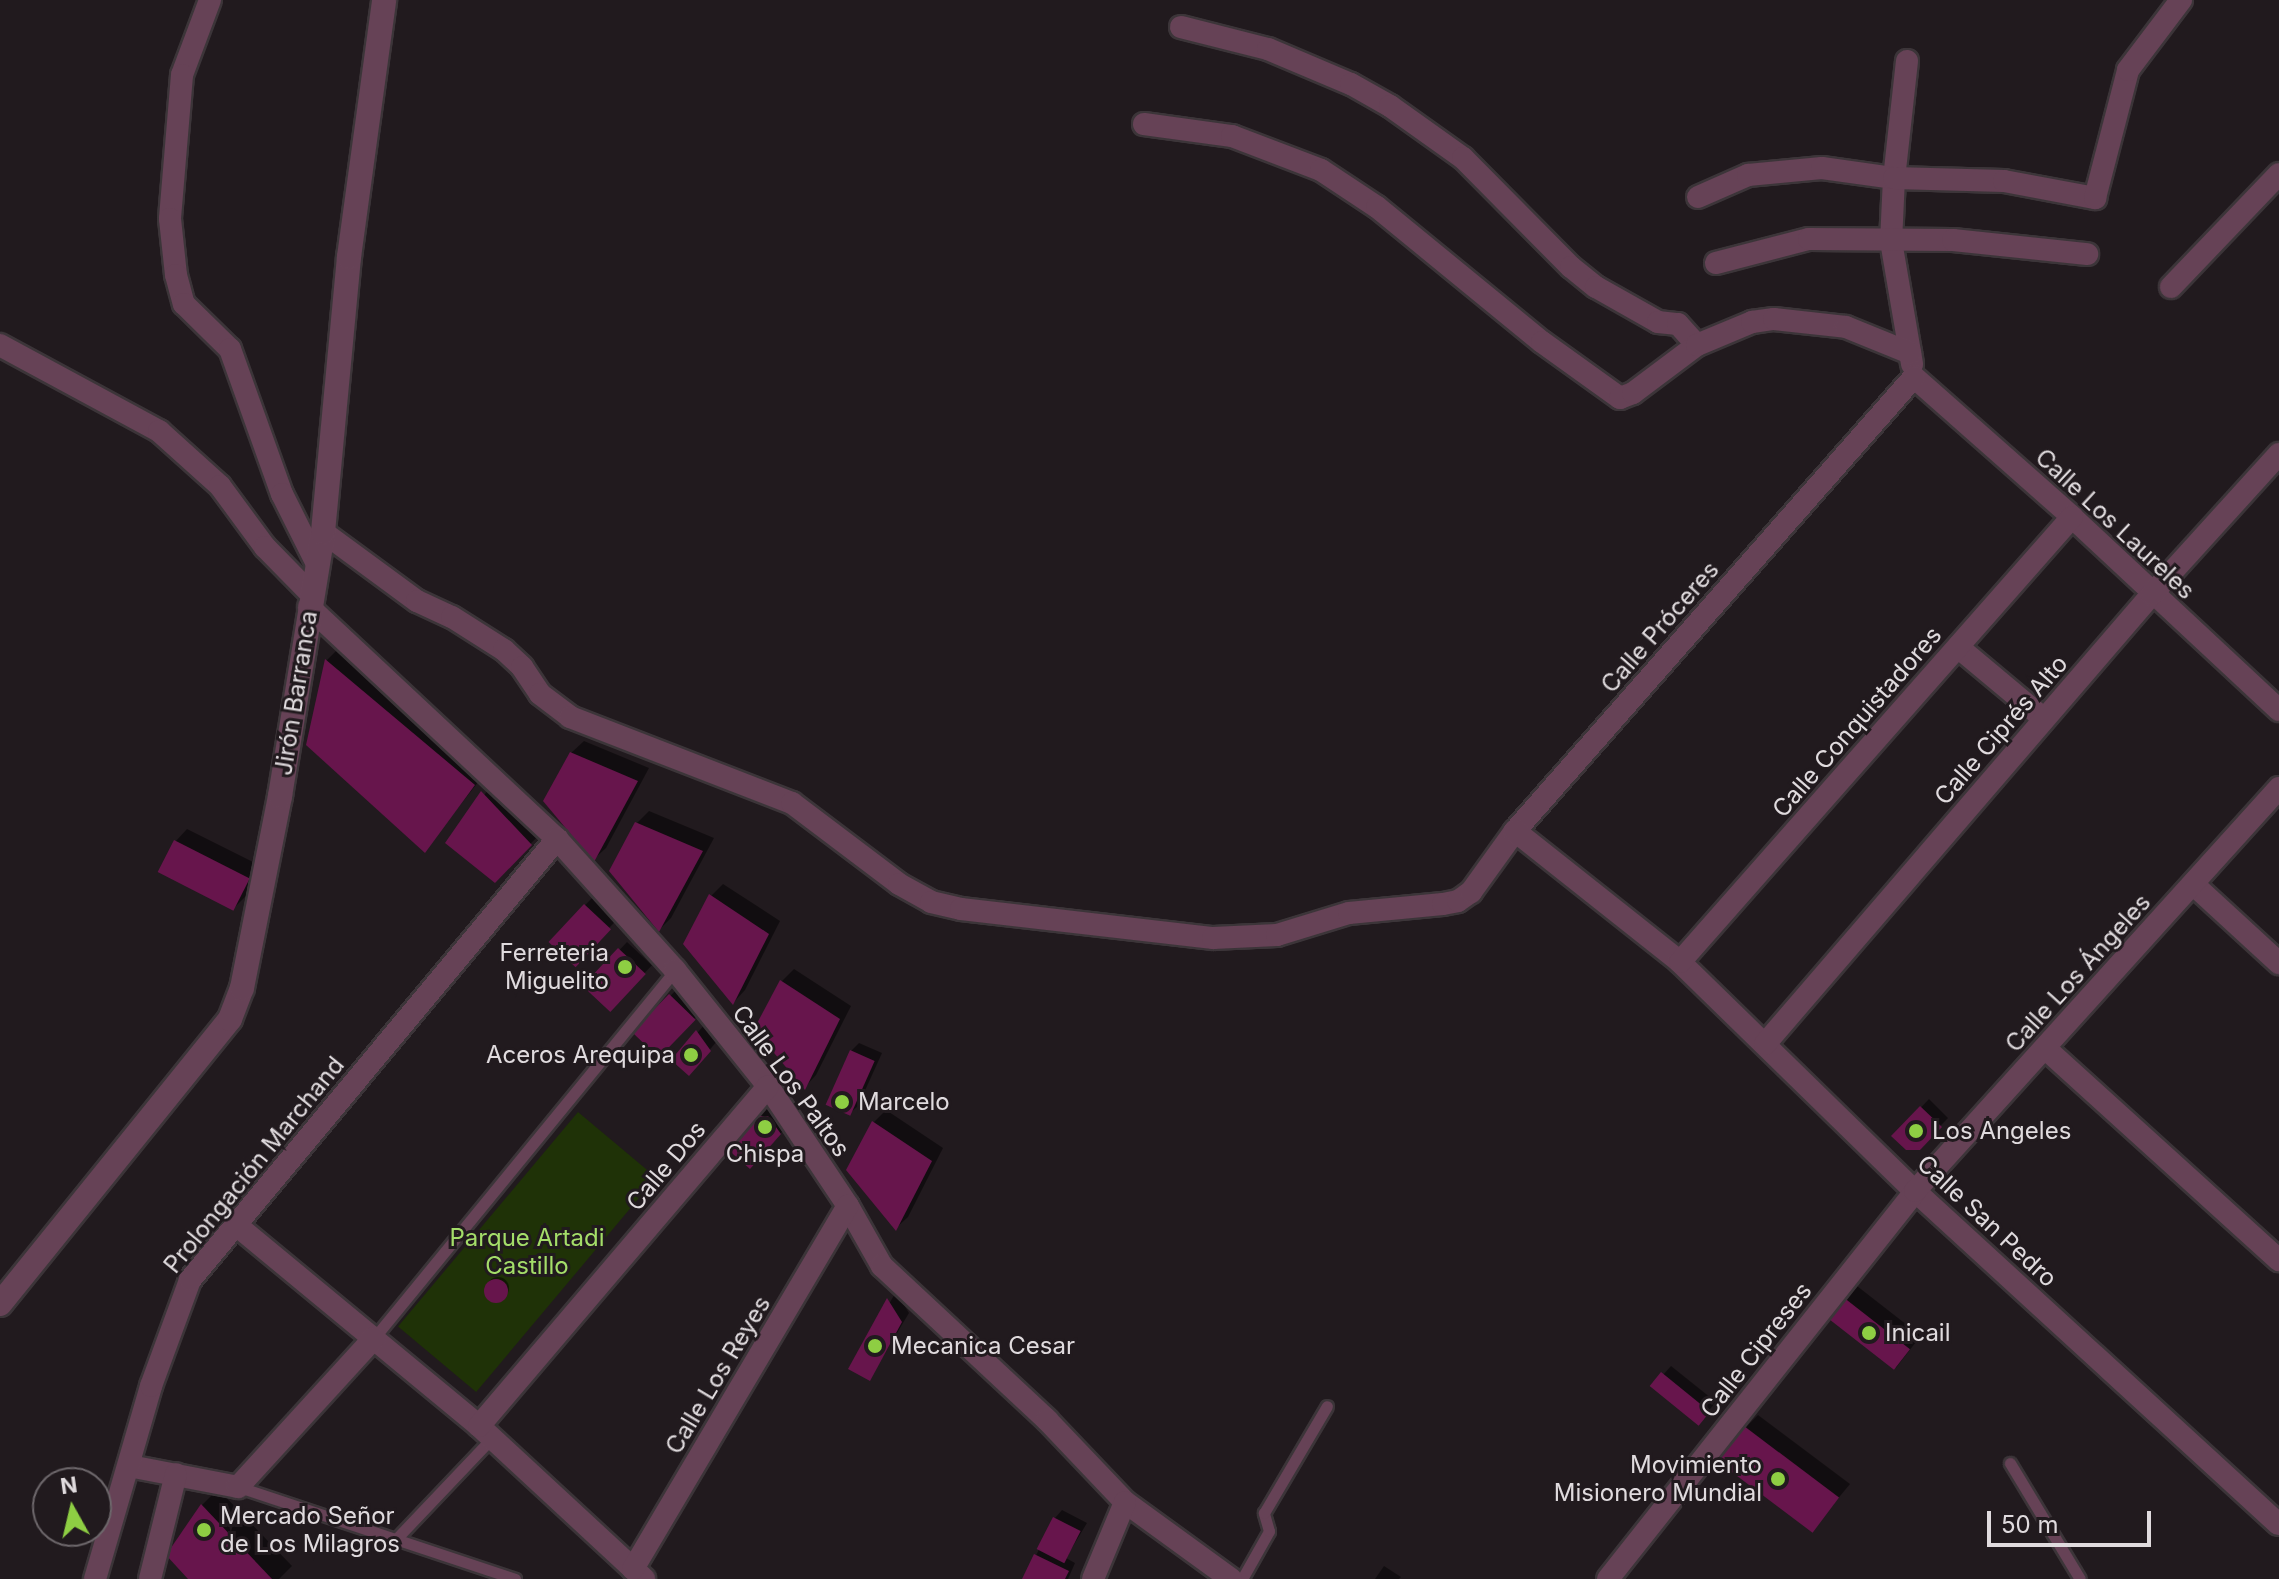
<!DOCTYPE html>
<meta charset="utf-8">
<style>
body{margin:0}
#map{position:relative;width:2279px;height:1579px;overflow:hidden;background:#211a1e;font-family:Inter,sans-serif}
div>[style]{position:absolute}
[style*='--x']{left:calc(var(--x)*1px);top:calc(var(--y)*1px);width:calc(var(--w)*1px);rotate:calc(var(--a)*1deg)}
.green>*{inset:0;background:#1f3207;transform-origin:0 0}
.shadow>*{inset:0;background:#0007;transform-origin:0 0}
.round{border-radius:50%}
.building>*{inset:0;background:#67154c;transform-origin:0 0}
.roads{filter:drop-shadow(2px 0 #3c3539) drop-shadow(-2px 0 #3c3539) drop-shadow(0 2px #3c3539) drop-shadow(0 -2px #3c3539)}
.service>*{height:11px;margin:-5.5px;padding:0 5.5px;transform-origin:5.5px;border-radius:5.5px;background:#664256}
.minor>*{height:22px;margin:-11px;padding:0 11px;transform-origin:11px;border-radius:11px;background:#664256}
.tertiary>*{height:24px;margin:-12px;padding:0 12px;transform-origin:12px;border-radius:12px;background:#664256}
.dots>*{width:22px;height:22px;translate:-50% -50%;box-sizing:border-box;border:4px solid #211a1e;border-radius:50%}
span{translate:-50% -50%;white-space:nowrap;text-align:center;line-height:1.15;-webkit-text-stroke:6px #211a1e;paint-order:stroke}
.street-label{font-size:24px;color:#e0dbde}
.poi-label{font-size:24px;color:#e0dbde}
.right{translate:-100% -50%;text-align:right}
.left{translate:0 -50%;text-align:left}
.park-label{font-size:24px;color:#a4dd69}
.north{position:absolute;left:32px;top:1467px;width:80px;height:80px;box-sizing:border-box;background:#211a1e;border:2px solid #6d676b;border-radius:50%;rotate:352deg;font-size:22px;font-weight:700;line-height:32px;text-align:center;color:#e0dbde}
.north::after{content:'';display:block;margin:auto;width:28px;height:36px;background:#8ece43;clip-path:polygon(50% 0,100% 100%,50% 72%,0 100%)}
.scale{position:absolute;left:1987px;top:1511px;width:164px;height:36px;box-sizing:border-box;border:4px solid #e0dbde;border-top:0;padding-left:10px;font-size:24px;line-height:28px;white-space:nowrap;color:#e0dbde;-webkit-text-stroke:6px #211a1e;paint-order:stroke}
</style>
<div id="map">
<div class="green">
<div style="left:578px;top:1112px;width:102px;height:280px;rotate:40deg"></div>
</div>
<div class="shadow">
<div style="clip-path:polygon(343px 644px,490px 767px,425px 850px,308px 744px,327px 660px)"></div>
<div style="clip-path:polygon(584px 741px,649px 768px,606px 848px,594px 859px,571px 753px)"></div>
<div style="clip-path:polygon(495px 781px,543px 831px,495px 880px,447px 843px)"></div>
<div style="clip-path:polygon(649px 811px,714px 838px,671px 918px,660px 929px,637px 823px)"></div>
<div style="clip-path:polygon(187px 829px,261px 866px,246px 896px,234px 908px,175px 842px)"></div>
<div style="clip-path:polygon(723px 884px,780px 921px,745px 990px,734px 1002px,711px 896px)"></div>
<div style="left:593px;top:897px;width:33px;height:62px;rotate:44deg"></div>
<div style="left:627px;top:942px;width:34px;height:61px;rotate:43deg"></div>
<div style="clip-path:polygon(794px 969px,851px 1006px,816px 1075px,805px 1087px,757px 1029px,782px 981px)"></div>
<div style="left:678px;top:988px;width:33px;height:62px;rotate:44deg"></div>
<div style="clip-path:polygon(705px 1024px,717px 1041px,697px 1065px,674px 1060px)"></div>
<div style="clip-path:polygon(859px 1043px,882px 1053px,858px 1106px,850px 1113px,851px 1051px)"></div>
<div style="clip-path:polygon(1929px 1099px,1948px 1118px,1919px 1148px,1894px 1136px)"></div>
<div style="clip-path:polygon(762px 1109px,776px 1109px,788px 1125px,758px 1159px,727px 1147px)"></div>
<div style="clip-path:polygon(886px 1110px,943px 1148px,908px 1217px,896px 1228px,874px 1122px)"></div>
<div class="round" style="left:487px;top:1277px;width:22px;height:22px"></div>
<div style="left:1857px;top:1286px;width:81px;height:40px;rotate:38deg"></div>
<div style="clip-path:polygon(896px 1292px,909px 1313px,870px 1378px,851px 1368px)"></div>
<div style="clip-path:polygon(1671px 1366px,1716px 1402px,1705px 1415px,1653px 1386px)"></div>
<div style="clip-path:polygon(1758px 1415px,1850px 1484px,1812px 1530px,1746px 1427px)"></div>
<div style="clip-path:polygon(218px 1489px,292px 1566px,279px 1579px,191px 1579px,168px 1555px,202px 1505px)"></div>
<div style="clip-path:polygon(1062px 1510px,1087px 1523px,1066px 1558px,1075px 1563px,1068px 1579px,1024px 1579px,1055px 1518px)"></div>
<div style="clip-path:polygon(1384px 1566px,1401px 1577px,1399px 1579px,1375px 1579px)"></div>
</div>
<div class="building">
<div style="clip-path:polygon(325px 659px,475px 785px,425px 853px,306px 745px)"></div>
<div style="clip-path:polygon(570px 752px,638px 781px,594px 862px,543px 801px)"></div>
<div style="clip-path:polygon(481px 791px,532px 845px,495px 883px,445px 843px)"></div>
<div style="clip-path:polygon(635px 822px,703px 851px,659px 932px,609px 871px)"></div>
<div style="left:174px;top:840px;width:85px;height:36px;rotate:27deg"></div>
<div style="clip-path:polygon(709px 894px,769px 934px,733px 1005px,683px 944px)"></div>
<div style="left:584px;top:904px;width:37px;height:52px;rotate:43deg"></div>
<div style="left:618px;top:948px;width:38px;height:52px;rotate:43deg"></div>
<div style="clip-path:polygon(780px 980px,840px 1019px,805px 1090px,754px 1029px)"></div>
<div style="left:669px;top:994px;width:37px;height:53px;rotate:44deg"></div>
<div style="clip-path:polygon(696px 1030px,711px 1051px,689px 1076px,671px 1060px)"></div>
<div style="left:850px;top:1050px;width:27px;height:60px;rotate:24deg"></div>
<div style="clip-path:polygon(1920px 1106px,1942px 1127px,1920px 1150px,1906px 1150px,1891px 1136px)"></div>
<div style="clip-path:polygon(752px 1116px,768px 1116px,781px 1134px,750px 1169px,725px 1147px)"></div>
<div style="clip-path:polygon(872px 1121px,932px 1161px,896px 1231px,846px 1170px)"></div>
<div class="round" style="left:484px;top:1279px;width:24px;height:24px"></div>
<div style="left:1843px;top:1297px;width:85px;height:26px;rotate:38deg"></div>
<div style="clip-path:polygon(887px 1298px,902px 1322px,870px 1381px,848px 1369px)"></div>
<div style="left:1661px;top:1372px;width:63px;height:18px;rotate:39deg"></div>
<div style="left:1744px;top:1426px;width:119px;height:44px;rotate:37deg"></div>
<div style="clip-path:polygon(201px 1504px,272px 1579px,188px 1579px,166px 1555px)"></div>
<div style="left:1053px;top:1517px;width:31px;height:36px;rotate:27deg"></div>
<div style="clip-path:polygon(1034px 1554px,1069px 1571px,1065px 1579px,1022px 1579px)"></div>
</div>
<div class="roads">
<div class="service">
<div style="--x:374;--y:1338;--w:475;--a:-50.7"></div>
<div style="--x:2010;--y:1463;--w:135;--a:58.9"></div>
<div style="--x:239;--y:1487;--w:291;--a:18.4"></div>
<div style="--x:396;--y:1539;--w:139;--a:-46.5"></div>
<div style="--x:1242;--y:1579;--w:55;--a:-60.6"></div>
<div style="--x:1269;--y:1531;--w:19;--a:-106"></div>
<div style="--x:1264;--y:1513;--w:124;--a:-59.5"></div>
</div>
<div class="minor">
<div style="--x:210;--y:0;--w:80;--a:110.5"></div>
<div style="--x:182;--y:75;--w:144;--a:94.8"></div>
<div style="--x:170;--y:219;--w:56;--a:83.9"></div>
<div style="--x:176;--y:275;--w:30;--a:75"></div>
<div style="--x:184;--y:304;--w:64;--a:44.4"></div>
<div style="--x:230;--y:349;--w:154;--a:70.3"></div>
<div style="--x:282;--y:494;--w:78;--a:63.4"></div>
<div style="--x:1181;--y:27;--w:90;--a:14.2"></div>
<div style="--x:1268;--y:49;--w:90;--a:22.9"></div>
<div style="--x:1351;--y:84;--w:45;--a:29.4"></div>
<div style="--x:1390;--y:106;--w:90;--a:35.5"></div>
<div style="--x:1463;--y:158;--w:153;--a:45.3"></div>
<div style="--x:1571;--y:267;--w:32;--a:39"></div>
<div style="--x:1596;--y:287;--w:71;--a:29.4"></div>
<div style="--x:1658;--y:322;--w:20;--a:6"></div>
<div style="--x:1678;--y:324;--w:28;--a:48"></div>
<div style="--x:1907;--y:61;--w:118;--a:96.3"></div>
<div style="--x:1894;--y:178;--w:63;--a:92.7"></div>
<div style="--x:1891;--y:241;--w:125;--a:80.3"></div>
<div style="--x:1144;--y:124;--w:89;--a:7.8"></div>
<div style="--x:1232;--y:136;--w:95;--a:20.9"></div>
<div style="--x:1321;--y:170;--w:67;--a:33.5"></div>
<div style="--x:1377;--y:207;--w:213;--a:39.3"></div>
<div style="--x:1542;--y:342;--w:96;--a:35.7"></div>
<div style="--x:1620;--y:398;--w:14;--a:-21"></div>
<div style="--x:1633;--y:393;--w:80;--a:-36.9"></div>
<div style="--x:1697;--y:345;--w:60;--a:-22.7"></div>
<div style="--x:1752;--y:322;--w:22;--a:-8"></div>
<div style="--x:1774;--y:319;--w:72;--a:6.3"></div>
<div style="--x:1846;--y:327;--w:69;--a:22.1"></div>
<div style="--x:1698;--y:197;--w:55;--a:-23.7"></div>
<div style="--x:1748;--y:175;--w:74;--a:-5.4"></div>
<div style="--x:1822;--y:168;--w:73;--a:7.9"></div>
<div style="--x:1894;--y:178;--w:110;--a:1.6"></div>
<div style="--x:2004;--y:181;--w:93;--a:10.6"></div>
<div style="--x:2095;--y:198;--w:132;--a:-75.5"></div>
<div style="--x:2128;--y:70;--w:88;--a:-52.9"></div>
<div style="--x:1716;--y:263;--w:96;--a:-14.5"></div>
<div style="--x:1809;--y:239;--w:144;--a:0.4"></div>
<div style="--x:1953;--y:240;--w:135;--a:6"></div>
<div style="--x:2171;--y:287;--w:156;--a:-46.3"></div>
<div style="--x:0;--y:345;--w:181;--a:28.4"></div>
<div style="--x:159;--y:431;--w:82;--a:42"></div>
<div style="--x:220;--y:486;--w:76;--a:53.6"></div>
<div style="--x:265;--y:547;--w:67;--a:45.6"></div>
<div style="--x:1914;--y:377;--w:211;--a:41.5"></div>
<div style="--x:2072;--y:517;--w:283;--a:43"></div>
<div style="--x:323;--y:532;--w:117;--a:36.3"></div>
<div style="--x:417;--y:601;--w:38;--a:25"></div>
<div style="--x:452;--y:617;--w:62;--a:32.4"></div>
<div style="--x:504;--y:650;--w:25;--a:43"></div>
<div style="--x:522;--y:667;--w:32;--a:56"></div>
<div style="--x:540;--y:694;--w:38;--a:37"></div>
<div style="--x:570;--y:717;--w:238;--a:21.2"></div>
<div style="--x:792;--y:803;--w:134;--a:37.1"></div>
<div style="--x:899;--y:884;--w:37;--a:29"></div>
<div style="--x:931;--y:902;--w:31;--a:13"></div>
<div style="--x:961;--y:909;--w:254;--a:6.6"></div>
<div style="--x:1213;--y:938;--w:64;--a:-2.7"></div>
<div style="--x:1277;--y:935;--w:75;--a:-17"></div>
<div style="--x:1349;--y:913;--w:94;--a:-5.5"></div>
<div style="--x:1443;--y:904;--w:15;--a:-11"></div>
<div style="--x:1458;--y:901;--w:16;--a:-35"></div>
<div style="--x:1471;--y:892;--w:75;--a:-54.2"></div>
<div style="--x:1515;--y:831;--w:604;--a:-48.69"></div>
<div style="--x:309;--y:607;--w:340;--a:43.1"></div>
<div style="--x:557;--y:839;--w:176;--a:48"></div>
<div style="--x:675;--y:970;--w:149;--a:51.3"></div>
<div style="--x:768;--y:1086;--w:144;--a:56.3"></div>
<div style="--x:848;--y:1206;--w:69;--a:60.5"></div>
<div style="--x:882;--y:1266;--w:226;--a:43"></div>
<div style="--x:1047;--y:1420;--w:113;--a:46.4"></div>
<div style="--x:1125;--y:1502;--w:131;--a:36"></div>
<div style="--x:1958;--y:647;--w:112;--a:39.9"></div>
<div style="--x:1515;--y:831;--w:211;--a:38.4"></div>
<div style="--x:1680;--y:962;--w:328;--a:44.3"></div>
<div style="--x:1915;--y:1191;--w:493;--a:42.5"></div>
<div style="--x:2193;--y:884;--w:117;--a:42.6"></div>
<div style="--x:1680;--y:962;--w:593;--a:-48.62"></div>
<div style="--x:1765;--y:1044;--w:594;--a:-49.3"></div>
<div style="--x:2152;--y:594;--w:189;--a:-47.8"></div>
<div style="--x:2045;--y:1048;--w:316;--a:42.2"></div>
<div style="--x:235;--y:1224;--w:317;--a:39.6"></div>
<div style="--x:479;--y:1426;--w:225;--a:42.8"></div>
<div style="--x:479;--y:1426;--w:446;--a:-49.6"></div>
<div style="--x:129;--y:1466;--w:111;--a:10.9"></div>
<div style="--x:238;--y:1487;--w:202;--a:-47.6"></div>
<div style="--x:633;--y:1569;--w:422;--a:-59.4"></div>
<div style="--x:95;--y:1579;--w:201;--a:-73.8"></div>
<div style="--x:151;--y:1386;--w:113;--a:-69.8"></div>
<div style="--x:190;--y:1280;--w:574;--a:-50.23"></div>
<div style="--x:150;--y:1579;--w:108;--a:-76.1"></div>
<div style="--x:1093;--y:1579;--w:83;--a:-67.4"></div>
<div style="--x:1608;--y:1579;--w:495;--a:-51.6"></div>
<div style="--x:1915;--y:1191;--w:543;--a:-47.91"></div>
</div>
<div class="tertiary">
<div style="--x:0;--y:1304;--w:366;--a:-51.1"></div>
<div style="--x:230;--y:1019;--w:33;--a:-69"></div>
<div style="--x:242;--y:988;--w:196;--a:-78.8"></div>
<div style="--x:280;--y:796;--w:267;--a:-80.7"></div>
<div style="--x:323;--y:532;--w:276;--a:-84.6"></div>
<div style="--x:349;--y:257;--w:259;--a:-82.2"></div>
</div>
</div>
<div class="dots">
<div style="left:625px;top:967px;background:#8ece43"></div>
<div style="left:691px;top:1055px;background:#8ece43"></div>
<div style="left:842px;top:1102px;background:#8ece43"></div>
<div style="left:765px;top:1127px;background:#8ece43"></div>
<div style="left:1916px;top:1131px;background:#8ece43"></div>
<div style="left:1869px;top:1333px;background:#8ece43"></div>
<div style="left:875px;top:1346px;background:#8ece43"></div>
<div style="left:1778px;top:1479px;background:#8ece43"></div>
<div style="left:204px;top:1530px;background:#8ece43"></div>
</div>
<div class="street-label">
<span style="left:2115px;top:524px;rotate:43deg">Calle Los Laureles</span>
<span style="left:1660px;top:627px;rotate:-49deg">Calle Próceres</span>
<span style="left:296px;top:693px;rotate:-81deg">Jirón Barranca</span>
<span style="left:1857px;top:722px;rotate:-49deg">Calle Conquistadores</span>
<span style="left:2001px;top:730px;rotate:-49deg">Calle Ciprés Alto</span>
<span style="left:2078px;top:973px;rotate:-48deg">Calle Los Ángeles</span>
<span style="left:791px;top:1081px;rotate:54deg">Calle Los Paltos</span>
<span style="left:254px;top:1165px;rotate:-51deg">Prolongación Marchand</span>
<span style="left:666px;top:1166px;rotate:-50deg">Calle Dos</span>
<span style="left:1987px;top:1221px;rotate:43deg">Calle San Pedro</span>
<span style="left:1756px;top:1350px;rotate:-52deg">Calle Cipreses</span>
<span style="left:718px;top:1375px;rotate:-59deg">Calle Los Reyes</span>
</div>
<div class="poi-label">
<span class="right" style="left:609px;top:967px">Ferreteria<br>Miguelito</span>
<span class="right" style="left:675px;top:1055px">Aceros Arequipa</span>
<span class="left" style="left:858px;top:1102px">Marcelo</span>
<span class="left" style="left:1932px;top:1131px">Los Angeles</span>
<span style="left:765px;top:1154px">Chispa</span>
<span class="left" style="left:1885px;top:1333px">Inicail</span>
<span class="left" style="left:891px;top:1346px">Mecanica Cesar</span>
<span class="right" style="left:1762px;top:1479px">Movimiento<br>Misionero Mundial</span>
<span class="left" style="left:220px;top:1530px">Mercado Señor<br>de Los Milagros</span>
</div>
<div class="park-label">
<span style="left:527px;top:1252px">Parque Artadi<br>Castillo</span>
</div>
<div class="north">N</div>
<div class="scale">50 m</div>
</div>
